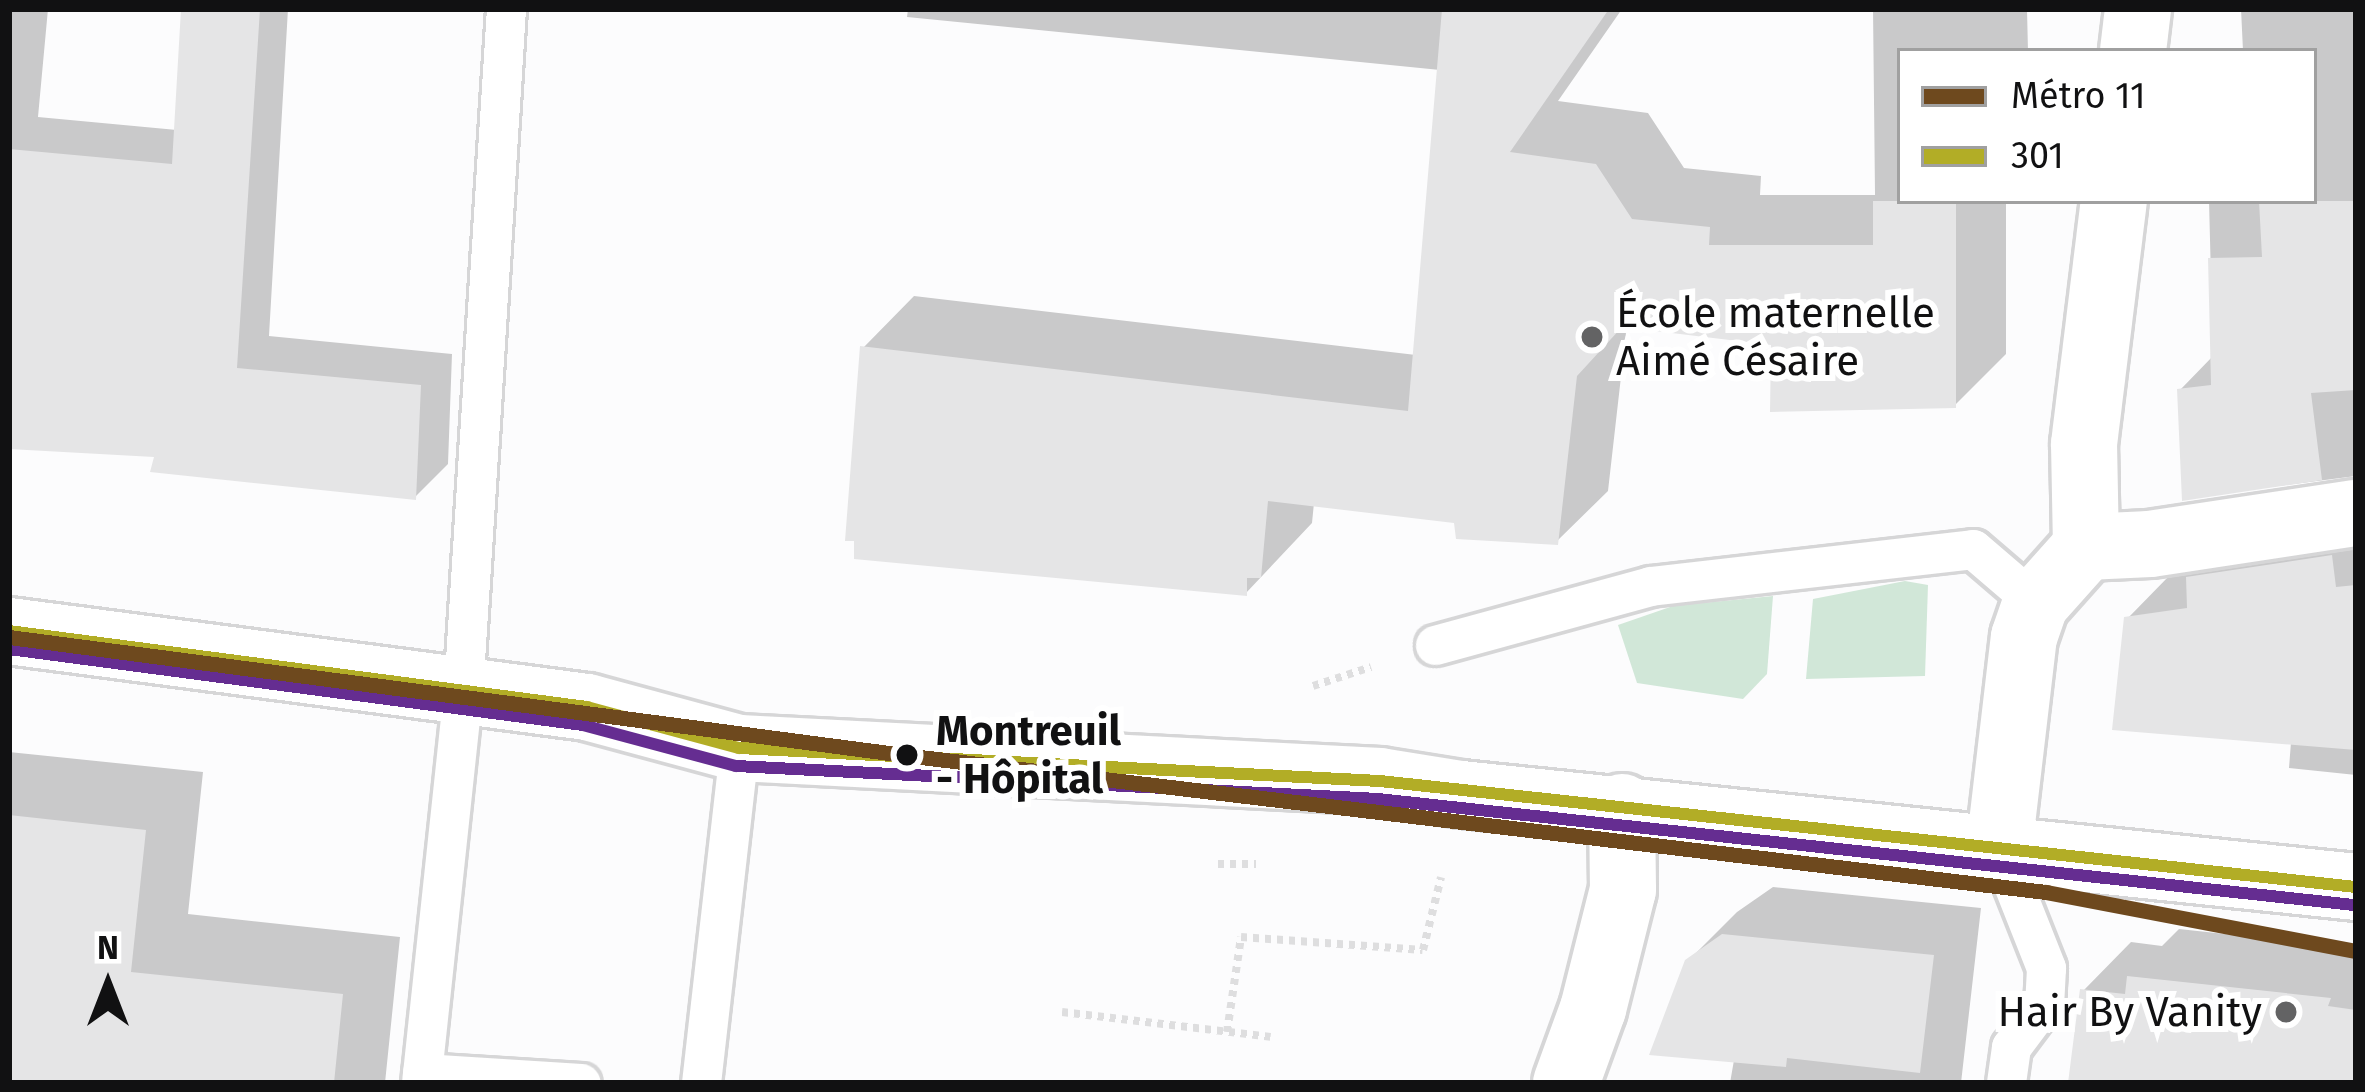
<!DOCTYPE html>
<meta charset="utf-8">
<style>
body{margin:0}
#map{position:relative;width:2365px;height:1092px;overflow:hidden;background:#fcfcfd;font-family:"Fira Sans",sans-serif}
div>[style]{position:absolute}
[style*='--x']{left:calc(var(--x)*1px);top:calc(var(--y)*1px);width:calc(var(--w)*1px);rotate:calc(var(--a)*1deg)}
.green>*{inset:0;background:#d1e7d8}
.shadow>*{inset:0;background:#0003}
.building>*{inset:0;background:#e5e5e6}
.path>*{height:8px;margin-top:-4px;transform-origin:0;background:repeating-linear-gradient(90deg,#dededf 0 6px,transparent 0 12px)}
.roads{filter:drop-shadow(3px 0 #d6d6d7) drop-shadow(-3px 0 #d6d6d7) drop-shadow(0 3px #d6d6d7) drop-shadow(0 -3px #d6d6d7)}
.service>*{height:39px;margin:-19.5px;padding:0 19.5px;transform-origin:19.5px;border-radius:19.5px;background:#fff}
.minor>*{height:66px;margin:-33px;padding:0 33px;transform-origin:33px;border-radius:33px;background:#fff}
.secondary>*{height:66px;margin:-33px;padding:0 33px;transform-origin:33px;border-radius:33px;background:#fff}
.bus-1>*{height:12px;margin:-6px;padding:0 6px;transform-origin:6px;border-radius:6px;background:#b2ad26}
.bus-2>*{height:12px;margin:-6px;padding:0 6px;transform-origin:6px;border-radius:6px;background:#652d91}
.metro-1>*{height:15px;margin:-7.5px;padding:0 7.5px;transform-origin:7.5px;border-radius:7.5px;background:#6e491e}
.dots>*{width:33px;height:33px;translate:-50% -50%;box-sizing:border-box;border:6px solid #fff;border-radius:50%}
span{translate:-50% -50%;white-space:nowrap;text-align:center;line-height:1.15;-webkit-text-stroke:12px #fff;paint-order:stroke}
.poi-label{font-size:42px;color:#111112}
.left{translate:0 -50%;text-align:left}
.right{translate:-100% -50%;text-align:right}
.stop-label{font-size:42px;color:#111112;font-weight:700}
.frame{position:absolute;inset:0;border:12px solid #111112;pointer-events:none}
.legend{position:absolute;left:1897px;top:48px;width:420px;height:156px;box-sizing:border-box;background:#fff;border:3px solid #a0a0a0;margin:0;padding:15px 21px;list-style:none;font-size:36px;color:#111112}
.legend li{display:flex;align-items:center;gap:24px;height:60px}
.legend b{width:60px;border:3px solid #a0a0a0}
.north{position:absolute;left:48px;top:924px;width:120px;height:120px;-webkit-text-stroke:9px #fff;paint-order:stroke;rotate:0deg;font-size:33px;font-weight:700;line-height:48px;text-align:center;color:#111112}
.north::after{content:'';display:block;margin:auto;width:42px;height:54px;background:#111112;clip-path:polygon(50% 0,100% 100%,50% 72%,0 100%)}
</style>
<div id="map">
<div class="green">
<div style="clip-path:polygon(1905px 581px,1928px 585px,1925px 676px,1806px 679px,1813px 599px)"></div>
<div style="clip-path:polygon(1773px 596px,1767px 674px,1743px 699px,1637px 683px,1618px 625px,1673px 606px)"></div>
</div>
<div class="shadow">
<div style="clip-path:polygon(9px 9px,48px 9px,38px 117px,177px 130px,184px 9px,288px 9px,269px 336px,452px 354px,448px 464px,415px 497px,157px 455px,9px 446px)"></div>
<div style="clip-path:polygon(908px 9px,1622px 9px,1558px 101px,1648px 113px,1684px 168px,1761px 176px,1760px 195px,1875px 195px,1873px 9px,2027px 9px,2028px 51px,1900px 51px,1900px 201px,2006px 201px,2006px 354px,1955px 405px,1774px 342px,1627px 324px,1608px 491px,1556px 542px,1457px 520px,1314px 503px,1312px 523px,1246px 593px,863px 348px,914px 296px,1416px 355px,1440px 70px,907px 17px)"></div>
<div style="clip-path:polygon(2241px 9px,2356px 9px,2356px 476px,2185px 498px,2180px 390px,2213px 356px,2209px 201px,2314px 201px,2314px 51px,2243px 51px)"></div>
<div style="clip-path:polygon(2356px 517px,2356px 775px,2289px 768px,2291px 742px,2127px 619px,2169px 576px,2194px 573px,2231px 536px)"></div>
<div style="clip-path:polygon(9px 752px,203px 772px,188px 914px,400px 937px,385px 1083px,9px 1083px)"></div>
<div style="clip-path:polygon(1773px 887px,1981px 908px,1961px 1083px,1730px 1083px,1734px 1060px,1687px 962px,1737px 912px)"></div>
<div style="clip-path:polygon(2179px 929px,2356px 948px,2356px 1083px,2071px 1083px,2083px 991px,2131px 942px,2162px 946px)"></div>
</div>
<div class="building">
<div style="clip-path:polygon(181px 9px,260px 9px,237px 368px,421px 385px,416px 500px,150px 472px,154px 457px,9px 449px,9px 149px,172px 164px)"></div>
<div style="clip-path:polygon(1442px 9px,1609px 9px,1510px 152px,1596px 164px,1632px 219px,1710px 227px,1709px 245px,1873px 245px,1873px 201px,1956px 201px,1956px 408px,1770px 412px,1771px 345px,1622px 327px,1577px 376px,1558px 545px,1456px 539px,1454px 523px,1268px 501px,1261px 578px,1247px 578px,1247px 596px,854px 559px,854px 541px,845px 541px,860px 346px,1408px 411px)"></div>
<div style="clip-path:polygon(2259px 201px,2356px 201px,2356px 390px,2311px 393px,2322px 480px,2182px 501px,2177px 389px,2211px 385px,2208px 258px,2262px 257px)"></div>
<div style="clip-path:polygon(2332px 555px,2336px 587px,2356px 585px,2356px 750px,2112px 730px,2124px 617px,2187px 608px,2186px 577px)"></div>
<div style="clip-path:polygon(9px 815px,146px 830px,131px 972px,343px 994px,334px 1083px,9px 1083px)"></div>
<div style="clip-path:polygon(1722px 934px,1934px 955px,1920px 1073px,1787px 1058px,1786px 1067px,1649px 1055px,1685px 960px)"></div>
<div style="clip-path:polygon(2127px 976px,2331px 998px,2328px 1006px,2356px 1010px,2356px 1083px,2068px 1083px,2080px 989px,2125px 994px)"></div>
</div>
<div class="path">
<div style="--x:1313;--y:686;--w:61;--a:-18.1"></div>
<div style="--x:1218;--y:864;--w:38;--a:0"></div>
<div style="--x:1062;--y:1012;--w:210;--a:6.8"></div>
<div style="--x:1227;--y:1032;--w:96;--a:-81.6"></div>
<div style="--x:1241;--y:937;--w:182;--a:4.1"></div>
<div style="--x:1423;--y:950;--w:75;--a:-76.1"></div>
</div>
<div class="roads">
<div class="service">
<div style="--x:1435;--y:645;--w:223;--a:-15.3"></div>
<div style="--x:1650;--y:586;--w:325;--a:-6.5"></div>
<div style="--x:1973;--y:549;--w:83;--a:40.6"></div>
<div style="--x:1999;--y:849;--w:128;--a:68.4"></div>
<div style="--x:2046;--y:968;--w:35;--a:93"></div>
<div style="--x:2044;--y:1003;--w:55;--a:126.9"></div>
<div style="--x:2011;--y:1047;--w:36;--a:98"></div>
<div style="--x:422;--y:1073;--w:159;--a:3.6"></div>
<div style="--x:421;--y:1083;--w:393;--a:-83.9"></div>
<div style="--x:463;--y:692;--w:684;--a:-86.4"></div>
<div style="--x:701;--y:1083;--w:337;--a:-83.5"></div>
</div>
<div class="minor">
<div style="--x:2133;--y:51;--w:42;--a:-83.2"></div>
<div style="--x:2086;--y:547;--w:64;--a:-2.7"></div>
<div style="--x:2150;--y:544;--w:208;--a:-8.6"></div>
<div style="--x:1999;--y:849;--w:213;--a:-83.3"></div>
<div style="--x:2024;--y:637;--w:36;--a:-71"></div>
<div style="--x:2036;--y:603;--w:75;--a:-48.2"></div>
<div style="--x:2086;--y:547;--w:103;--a:-91.1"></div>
<div style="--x:2084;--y:444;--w:245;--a:-83"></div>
<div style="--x:1566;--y:1083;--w:79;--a:-70"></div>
<div style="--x:1593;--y:1009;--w:123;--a:-75.9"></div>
<div style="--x:1623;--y:890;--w:83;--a:-90.7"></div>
</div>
<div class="secondary">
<div style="--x:9;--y:631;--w:583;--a:7.49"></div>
<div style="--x:587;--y:707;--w:157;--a:15.1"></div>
<div style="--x:739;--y:748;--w:642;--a:2.95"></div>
<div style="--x:1380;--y:781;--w:82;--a:9.1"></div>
<div style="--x:1461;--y:794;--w:900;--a:5.93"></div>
</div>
</div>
<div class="bus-1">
<div style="--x:9;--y:631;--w:583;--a:7.49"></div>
<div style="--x:587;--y:707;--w:157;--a:15.1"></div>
<div style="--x:739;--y:748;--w:642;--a:2.95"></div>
<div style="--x:1380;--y:781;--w:982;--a:6.2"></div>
</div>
<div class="bus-2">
<div style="--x:9;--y:649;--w:579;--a:7.54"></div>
<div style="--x:583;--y:725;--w:158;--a:15"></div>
<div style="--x:736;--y:766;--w:643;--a:2.94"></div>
<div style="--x:1378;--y:799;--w:982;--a:6.2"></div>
</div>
<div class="metro-1">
<div style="--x:9;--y:637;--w:911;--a:7.51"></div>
<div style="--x:912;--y:756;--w:1142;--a:6.84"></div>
<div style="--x:2046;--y:892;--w:316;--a:10.8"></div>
</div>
<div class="dots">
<div style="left:1592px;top:337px;background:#636364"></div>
<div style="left:907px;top:755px;background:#111112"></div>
<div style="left:2286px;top:1012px;background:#636364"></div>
</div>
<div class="poi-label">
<span class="left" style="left:1616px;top:337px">École maternelle<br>Aimé Césaire</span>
<span class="right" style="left:2262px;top:1012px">Hair By Vanity</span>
</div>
<div class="stop-label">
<span class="left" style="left:936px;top:755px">Montreuil<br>- Hôpital</span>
</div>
<div class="frame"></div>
<ul class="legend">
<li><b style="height:15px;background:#6e491e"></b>Métro 11</li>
<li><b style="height:15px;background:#b2ad26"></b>301</li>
</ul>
<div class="north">N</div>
</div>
